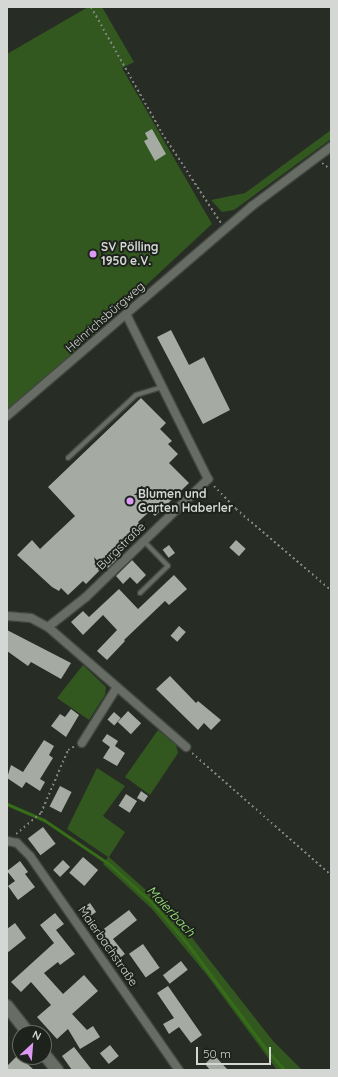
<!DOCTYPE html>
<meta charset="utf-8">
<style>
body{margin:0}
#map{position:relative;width:338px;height:1077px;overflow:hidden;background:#272c25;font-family:Quicksand,sans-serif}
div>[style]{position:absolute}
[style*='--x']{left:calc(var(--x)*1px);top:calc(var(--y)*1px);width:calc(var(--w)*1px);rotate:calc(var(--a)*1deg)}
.green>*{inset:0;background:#325820}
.stream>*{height:3px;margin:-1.5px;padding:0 1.5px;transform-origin:1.5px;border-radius:1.5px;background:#376d18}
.building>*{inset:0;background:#a5aba3;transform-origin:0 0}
.path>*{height:2px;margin-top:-1px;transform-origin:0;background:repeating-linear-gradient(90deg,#818580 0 2px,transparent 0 5px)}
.roads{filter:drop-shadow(1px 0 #434741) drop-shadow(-1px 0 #434741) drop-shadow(0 1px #434741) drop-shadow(0 -1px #434741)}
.lane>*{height:4px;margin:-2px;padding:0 2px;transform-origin:2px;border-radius:2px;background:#676d65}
.street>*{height:8px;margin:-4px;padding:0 4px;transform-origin:4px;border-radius:4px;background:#676d65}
.secondary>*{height:12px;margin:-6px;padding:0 6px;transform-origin:6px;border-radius:6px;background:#676d65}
.dots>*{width:11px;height:11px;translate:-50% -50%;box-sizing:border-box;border:2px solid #1e221c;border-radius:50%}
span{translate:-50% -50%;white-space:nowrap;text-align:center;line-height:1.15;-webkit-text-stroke:4px #1e221c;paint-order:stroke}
.poi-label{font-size:12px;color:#d4d7d3;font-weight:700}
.left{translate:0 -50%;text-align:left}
.street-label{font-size:12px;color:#d4d7d3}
.water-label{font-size:13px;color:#a0ea7f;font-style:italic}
.frame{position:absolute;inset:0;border:8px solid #d4d7d3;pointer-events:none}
.north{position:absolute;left:12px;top:1025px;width:40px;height:40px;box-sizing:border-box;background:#1e221c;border:1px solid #676a65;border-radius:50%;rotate:26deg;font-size:11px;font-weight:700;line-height:16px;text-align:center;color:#d4d7d3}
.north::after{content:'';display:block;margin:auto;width:14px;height:18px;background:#dc99f4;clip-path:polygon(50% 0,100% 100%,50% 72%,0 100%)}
.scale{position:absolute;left:196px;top:1047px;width:75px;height:18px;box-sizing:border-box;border:2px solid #d4d7d3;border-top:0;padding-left:5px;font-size:12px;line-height:14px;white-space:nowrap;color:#d4d7d3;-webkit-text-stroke:3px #1e221c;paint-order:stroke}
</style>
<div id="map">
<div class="green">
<div style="clip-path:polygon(88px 7px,102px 7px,134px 62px,122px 68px,212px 224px,42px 382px,7px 410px,7px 54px)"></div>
<div style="clip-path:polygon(331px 130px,331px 139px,234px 210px,222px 212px,211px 200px,245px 193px)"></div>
<div style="clip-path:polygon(83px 665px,106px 687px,105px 695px,89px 720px,57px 698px)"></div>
<div style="clip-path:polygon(158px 730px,176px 745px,178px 753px,150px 795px,125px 777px)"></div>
<div style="clip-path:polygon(97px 768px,125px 786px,103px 816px,125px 832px,109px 857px,175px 916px,273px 1041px,302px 1070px,277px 1070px,207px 975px,152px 909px,103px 864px,108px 857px,67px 829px)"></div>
</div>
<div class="stream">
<div style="--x:7;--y:804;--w:40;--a:23.4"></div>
<div style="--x:44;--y:820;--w:78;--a:34.1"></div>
<div style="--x:109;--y:864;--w:58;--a:42.2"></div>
<div style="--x:152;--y:903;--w:52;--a:48.9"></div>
<div style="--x:186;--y:942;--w:137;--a:53.3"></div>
<div style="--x:268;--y:1052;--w:25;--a:47"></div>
</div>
<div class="building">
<div style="clip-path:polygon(152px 129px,166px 154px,155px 161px,144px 141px,148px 139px,145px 133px)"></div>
<div style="clip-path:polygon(171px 330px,189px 365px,204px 357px,230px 410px,203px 424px,157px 337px)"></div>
<div style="clip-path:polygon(141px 398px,166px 423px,160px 429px,172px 441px,168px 444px,178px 454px,169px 463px,189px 483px,155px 516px,150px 511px,138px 522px,140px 525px,134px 531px,138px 537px,133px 542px,128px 537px,111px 554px,117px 559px,108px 568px,105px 565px,86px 584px,83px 581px,68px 595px,61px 588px,59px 591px,52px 587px,17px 555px,32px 540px,40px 549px,75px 516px,48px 487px)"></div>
<div style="left:236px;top:540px;width:13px;height:10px;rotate:42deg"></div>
<div style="left:169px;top:545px;width:10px;height:8px;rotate:53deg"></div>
<div style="clip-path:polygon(132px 560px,146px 575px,137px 584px,130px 577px,123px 584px,116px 576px)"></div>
<div style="clip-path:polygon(174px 575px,187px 589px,169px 605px,165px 601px,124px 640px,125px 641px,107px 660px,97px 651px,117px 630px,103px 615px,83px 635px,71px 622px,83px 611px,89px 617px,119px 589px,138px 609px)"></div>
<div style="left:179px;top:626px;width:9px;height:13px;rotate:41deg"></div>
<div style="clip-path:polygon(7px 630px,71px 663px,61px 679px,31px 662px,28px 666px,7px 651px)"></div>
<div style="clip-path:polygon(170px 676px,196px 703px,198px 701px,221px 720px,211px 730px,204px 723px,198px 730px,156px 689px)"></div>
<div style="clip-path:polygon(71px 709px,79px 715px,66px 737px,51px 726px,60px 714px,65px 717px)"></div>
<div style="left:128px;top:711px;width:18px;height:15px;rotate:43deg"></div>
<div style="left:114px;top:712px;width:9px;height:10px;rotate:41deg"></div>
<div style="clip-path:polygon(107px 734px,118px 741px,115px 746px,125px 753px,117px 766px,103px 758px,110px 747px,102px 741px)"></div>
<div style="clip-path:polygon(44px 740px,54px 746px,49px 755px,53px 758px,40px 779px,45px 782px,40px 791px,26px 782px,22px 788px,7px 778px,11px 765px,23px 772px)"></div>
<div style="left:60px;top:786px;width:13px;height:23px;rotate:27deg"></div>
<div style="clip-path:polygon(141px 791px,148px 796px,144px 802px,137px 798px)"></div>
<div style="left:126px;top:794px;width:13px;height:14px;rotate:32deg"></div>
<div style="left:43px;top:827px;width:21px;height:19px;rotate:53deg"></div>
<div style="left:83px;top:857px;width:20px;height:21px;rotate:41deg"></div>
<div style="left:63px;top:860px;width:10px;height:14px;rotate:45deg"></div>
<div style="clip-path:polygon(20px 861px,28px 872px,25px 874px,35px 887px,18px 900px,8px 886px,15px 881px,7px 871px)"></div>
<div style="left:90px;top:903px;width:11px;height:13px;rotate:56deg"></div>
<div style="clip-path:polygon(129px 910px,137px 920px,113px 939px,125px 954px,117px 960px,97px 934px)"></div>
<div style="clip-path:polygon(55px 913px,64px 924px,56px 930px,75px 954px,60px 965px,58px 962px,44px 973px,63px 994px,84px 975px,98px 991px,72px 1014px,87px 1030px,93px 1026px,100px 1037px,80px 1049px,68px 1029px,57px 1039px,37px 1017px,51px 1005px,31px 982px,21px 992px,11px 982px,54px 943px,40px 925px)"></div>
<div style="clip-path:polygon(15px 923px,26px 938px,7px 953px,7px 929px)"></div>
<div style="left:143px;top:944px;width:29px;height:17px;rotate:55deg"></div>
<div style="left:181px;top:961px;width:11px;height:23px;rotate:52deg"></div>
<div style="clip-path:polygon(168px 986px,202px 1035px,191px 1043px,179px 1027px,169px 1034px,163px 1024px,174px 1018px,157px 993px)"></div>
<div style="left:110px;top:1045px;width:14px;height:13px;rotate:51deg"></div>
<div style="clip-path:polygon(74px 1047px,92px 1070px,72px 1070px,62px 1056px)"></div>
<div style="clip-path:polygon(19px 1054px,20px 1057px,34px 1070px,7px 1070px,7px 1066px)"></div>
<div style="clip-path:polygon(214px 1055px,228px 1070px,210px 1070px,205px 1064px)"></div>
</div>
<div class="path">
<div style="--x:91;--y:7;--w:145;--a:60.6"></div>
<div style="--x:162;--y:133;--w:108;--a:56.8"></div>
<div style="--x:322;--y:163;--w:11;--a:38"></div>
<div style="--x:214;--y:486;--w:32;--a:46"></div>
<div style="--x:236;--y:509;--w:125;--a:40.5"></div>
<div style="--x:192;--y:753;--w:185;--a:41.3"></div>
<div style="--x:16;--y:834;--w:33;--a:-40"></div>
<div style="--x:41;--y:813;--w:69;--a:-66.8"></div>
<div style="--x:68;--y:750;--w:8;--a:-30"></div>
</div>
<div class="roads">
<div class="lane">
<div style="--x:68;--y:458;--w:93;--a:-42.8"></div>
<div style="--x:136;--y:395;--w:27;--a:-17"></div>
<div style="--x:140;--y:593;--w:39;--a:-44"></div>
<div style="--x:168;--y:566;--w:35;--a:-134"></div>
</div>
<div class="street">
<div style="--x:7;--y:416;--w:323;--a:-40.6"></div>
<div style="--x:252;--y:206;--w:99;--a:-36.8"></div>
<div style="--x:7;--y:616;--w:24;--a:5"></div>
<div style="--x:31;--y:618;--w:19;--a:28"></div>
<div style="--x:48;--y:627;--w:48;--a:-38.3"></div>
<div style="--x:86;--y:597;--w:170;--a:-44"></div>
<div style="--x:208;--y:479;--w:184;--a:-116.4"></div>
<div style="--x:48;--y:627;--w:183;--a:41"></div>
<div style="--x:82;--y:743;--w:66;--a:-58"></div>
<div style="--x:7;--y:841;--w:10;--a:11"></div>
<div style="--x:17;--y:843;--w:18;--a:45"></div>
<div style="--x:30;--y:856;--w:261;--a:55.2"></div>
</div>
<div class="secondary">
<div style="--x:7;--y:1006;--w:34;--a:52"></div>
<div style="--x:44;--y:1054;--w:21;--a:51"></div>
</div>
</div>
<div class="dots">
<div style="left:93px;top:254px;background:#dc99f4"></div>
<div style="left:130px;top:501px;background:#dc99f4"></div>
</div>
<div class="poi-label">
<span class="left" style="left:101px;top:254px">SV Pölling<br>1950 e.V.</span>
<span class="left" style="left:138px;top:501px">Blumen und<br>Garten Haberler</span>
</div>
<div class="street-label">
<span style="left:105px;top:317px;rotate:-41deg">Heinrichsbürgweg</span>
<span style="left:121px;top:546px;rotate:-44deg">Burgstraße</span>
<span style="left:108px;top:946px;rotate:55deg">Maierbachstraße</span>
</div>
<div class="water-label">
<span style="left:171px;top:911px;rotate:47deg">Maierbach</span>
</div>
<div class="frame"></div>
<div class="north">N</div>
<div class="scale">50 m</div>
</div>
